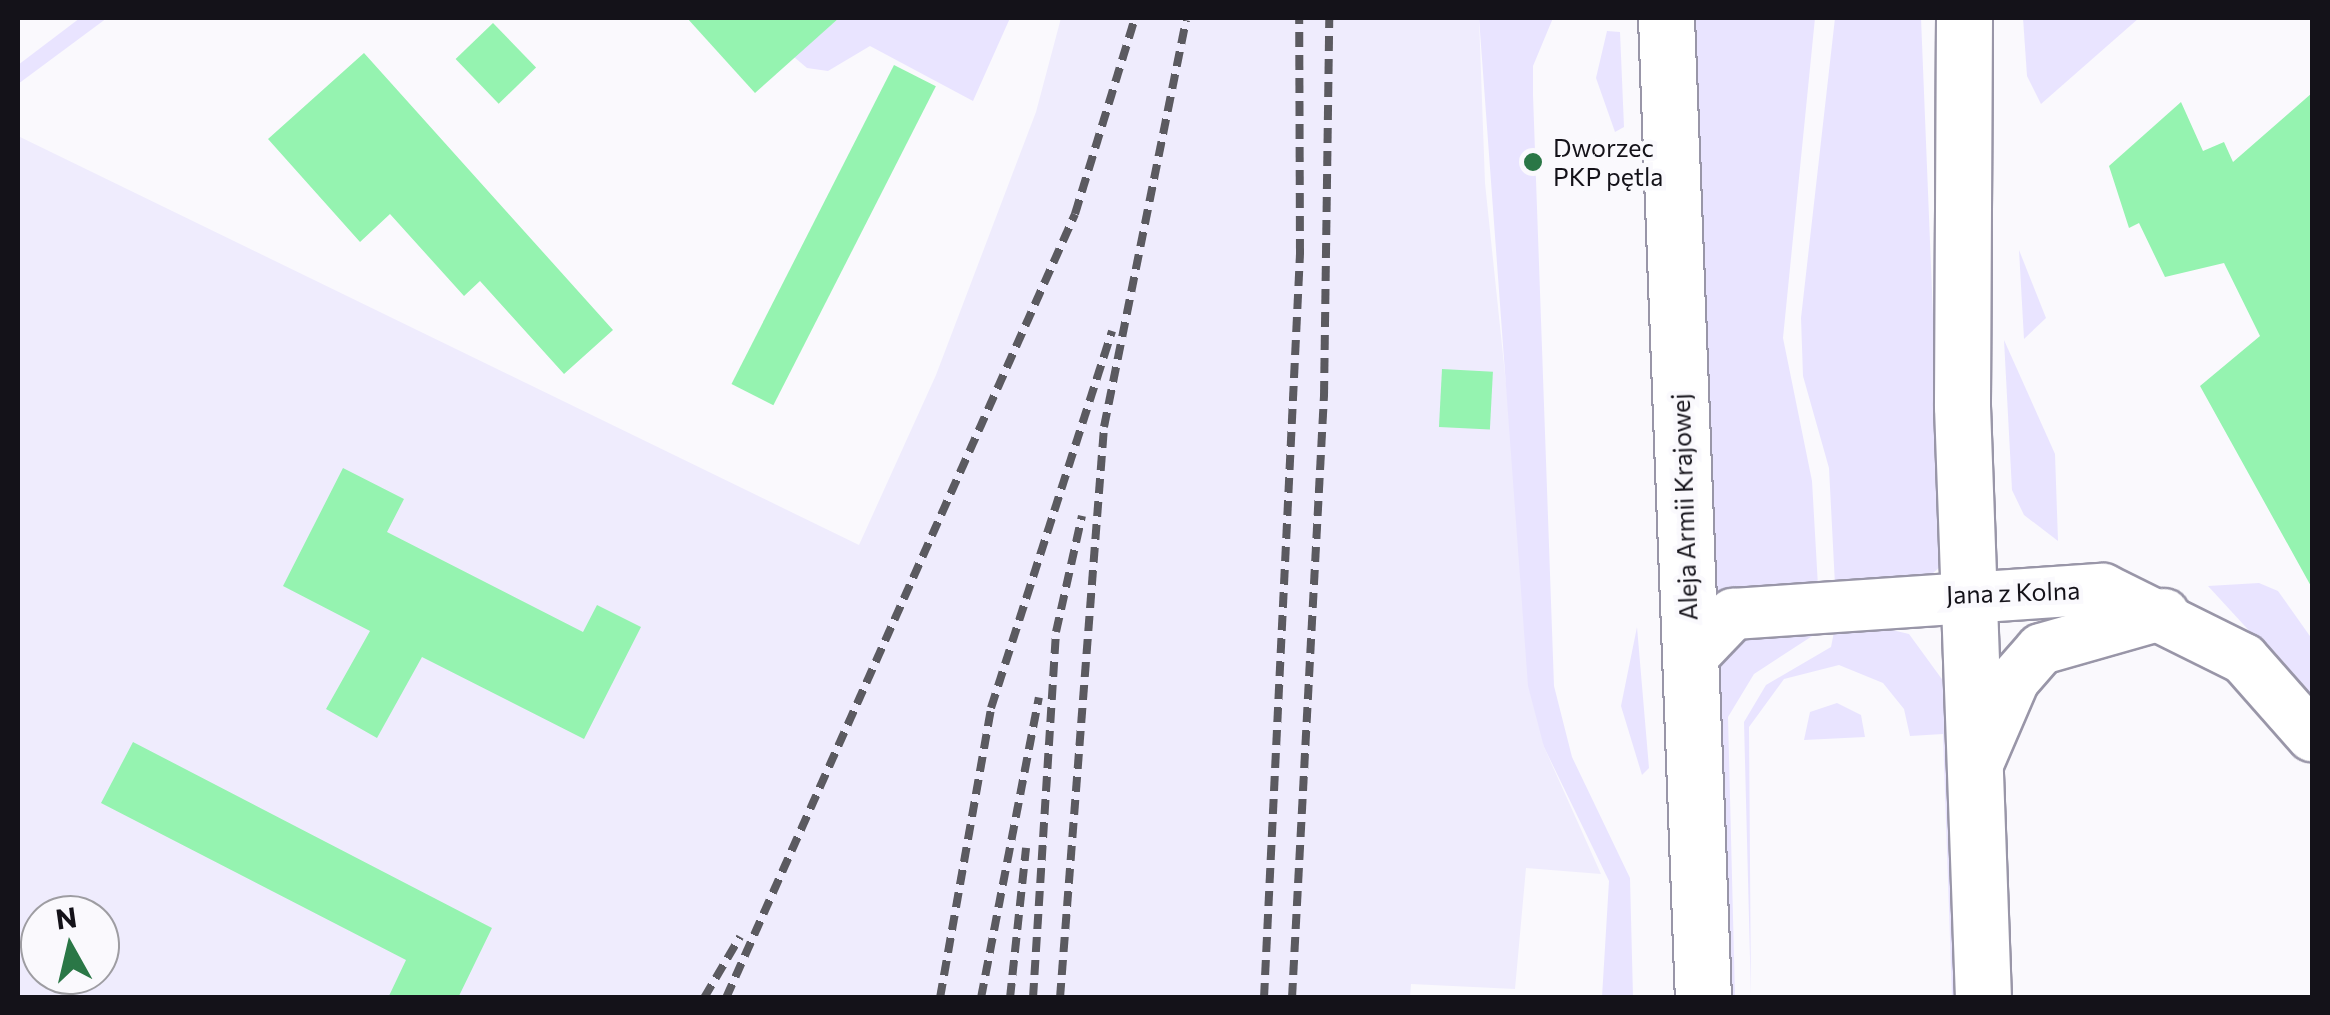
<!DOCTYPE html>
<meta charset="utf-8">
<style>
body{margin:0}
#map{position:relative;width:2330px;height:1015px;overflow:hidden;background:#faf9fd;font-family:Commissioner,sans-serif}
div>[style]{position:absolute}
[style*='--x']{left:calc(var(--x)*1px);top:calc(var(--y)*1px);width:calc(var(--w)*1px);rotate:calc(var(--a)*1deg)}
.built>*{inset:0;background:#efecfd}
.green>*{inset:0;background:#e9e4ff}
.building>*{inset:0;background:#95f3b0;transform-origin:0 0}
.roads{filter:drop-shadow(2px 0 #9996a8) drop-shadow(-2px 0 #9996a8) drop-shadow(0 2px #9996a8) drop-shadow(0 -2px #9996a8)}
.street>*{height:50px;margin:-25px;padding:0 25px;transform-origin:25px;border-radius:25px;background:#fff}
.secondary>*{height:55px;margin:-27.5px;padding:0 27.5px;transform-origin:27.5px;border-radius:27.5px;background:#fff}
.rail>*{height:8px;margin-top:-4px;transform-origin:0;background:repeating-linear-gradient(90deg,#5b5a60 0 15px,transparent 0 23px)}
.dots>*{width:28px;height:28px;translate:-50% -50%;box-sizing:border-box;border:5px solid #faf9fd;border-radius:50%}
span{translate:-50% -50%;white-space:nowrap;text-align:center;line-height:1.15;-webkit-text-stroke:9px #faf9fd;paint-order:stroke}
.poi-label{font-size:25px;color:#141219}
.left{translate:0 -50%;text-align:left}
.street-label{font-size:25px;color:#141219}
.frame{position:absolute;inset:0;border:20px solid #141219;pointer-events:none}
.north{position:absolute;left:20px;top:895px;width:100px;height:100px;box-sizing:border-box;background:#faf9fd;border:2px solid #9e9da2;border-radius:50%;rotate:352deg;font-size:28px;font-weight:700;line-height:40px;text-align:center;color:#141219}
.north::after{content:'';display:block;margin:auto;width:35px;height:45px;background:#2a7746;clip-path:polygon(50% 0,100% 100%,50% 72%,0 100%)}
</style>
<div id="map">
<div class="built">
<div style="clip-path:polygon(evenodd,1061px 18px,1479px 18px,1485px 183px,1544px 747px,1601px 874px,1526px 868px,1515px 989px,1411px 984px,1410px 997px,18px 997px,18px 136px,859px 545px,936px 375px,1036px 112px,1061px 18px,40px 915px,100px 915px,100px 975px,40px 975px,40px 915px)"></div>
</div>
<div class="green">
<div style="clip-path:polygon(80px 18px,107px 18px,18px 84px,18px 65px)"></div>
<div style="clip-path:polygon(839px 18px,1010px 18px,973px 101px,870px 46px,828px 71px,807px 68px,794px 57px)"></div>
<div style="clip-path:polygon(1479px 18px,1553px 18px,1533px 66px,1533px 95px,1554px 686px,1572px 757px,1630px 878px,1633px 997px,1602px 997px,1609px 881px,1544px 747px,1528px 686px)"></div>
<div style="clip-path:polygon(1690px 18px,1815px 18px,1783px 338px,1812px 481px,1818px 586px,1715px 594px)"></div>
<div style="clip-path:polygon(1835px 18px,1921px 18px,1943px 564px,1931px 575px,1835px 585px,1829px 468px,1803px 376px,1801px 318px)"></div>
<div style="clip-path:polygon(2023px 18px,2139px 18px,2041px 104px,2027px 76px)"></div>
<div style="clip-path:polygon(1607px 31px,1620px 32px,1624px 127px,1615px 132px,1596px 78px)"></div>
<div style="clip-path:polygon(2019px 250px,2046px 318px,2024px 339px)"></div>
<div style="clip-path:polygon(2004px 340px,2055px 454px,2058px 541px,2024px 515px,2012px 490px)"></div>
<div style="clip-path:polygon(2259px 583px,2278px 591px,2312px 639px,2312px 699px,2208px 586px)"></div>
<div style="clip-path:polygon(1837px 617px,1909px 634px,1944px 682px,1959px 997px,1952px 997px,1943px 734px,1910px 736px,1904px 709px,1883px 683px,1839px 665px,1784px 679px,1749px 727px,1751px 998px,1744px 722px,1766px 685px,1831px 647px)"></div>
<div style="clip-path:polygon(1637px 627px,1649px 768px,1642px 775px,1621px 706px)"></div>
<div style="clip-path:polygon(1742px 630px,1820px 631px,1754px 674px,1728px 717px,1735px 997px,1727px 997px,1714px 667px)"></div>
<div style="clip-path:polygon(1837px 703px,1861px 715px,1865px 737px,1804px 740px,1810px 712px)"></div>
</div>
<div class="building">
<div style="clip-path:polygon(687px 18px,839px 18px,755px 93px)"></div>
<div style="left:493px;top:23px;width:62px;height:52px;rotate:46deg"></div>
<div style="clip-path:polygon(364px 53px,613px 330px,564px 374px,480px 281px,464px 296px,390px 214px,360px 242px,268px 139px)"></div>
<div style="left:894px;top:65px;width:47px;height:358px;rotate:27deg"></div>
<div style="clip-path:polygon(2312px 93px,2312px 588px,2200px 386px,2260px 336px,2224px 263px,2165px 277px,2139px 223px,2129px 228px,2109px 166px,2181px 102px,2203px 151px,2224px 142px,2233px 162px)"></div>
<div style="left:1442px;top:369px;width:51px;height:58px;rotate:3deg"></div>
<div style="clip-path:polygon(343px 468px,404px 499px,387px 532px,583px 632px,597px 605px,641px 627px,584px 739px,422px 657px,377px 738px,326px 709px,370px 631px,283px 586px)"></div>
<div style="clip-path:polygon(133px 742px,492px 928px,458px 998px,388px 998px,406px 960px,101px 803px)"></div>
</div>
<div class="roads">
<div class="street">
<div style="--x:1689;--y:660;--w:64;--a:-46.3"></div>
<div style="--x:1733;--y:614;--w:371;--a:-3.9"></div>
<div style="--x:2103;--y:589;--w:157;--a:26.4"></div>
<div style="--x:2244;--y:659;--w:103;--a:48.6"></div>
<div style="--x:1974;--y:773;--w:101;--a:-66.7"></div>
<div style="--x:2014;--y:680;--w:41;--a:-48.9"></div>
<div style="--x:2041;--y:649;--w:128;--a:-15.9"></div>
</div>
<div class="secondary">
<div style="--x:1666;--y:18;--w:981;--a:87.84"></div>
<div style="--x:1964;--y:18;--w:388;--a:90.3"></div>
<div style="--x:1962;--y:406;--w:592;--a:87.97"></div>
</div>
</div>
<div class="rail">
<div style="--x:704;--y:998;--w:71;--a:-59.5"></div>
<div style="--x:726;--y:998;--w:858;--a:-66"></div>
<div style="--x:1075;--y:214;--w:205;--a:-73"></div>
<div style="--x:940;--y:998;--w:294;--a:-80"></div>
<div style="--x:991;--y:708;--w:396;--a:-72.2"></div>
<div style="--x:981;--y:998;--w:306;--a:-79.1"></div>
<div style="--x:1010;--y:998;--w:151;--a:-83.9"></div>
<div style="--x:1033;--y:998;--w:367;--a:-86.4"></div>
<div style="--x:1056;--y:632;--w:119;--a:-77.4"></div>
<div style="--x:1060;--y:998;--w:573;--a:-85.59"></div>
<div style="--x:1104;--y:427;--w:415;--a:-78.6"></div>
<div style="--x:1264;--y:998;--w:745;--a:-87.23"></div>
<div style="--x:1300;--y:254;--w:236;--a:-90.2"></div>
<div style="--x:1292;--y:998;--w:603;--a:-86.96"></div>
<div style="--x:1324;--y:396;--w:378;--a:-89.2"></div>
</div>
<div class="dots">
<div style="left:1533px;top:162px;background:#2a7746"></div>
</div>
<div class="poi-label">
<span class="left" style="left:1553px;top:162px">Dworzec<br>PKP pętla</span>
</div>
<div class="street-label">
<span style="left:1684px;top:507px;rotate:-92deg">Aleja Armii Krajowej</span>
<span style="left:2013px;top:592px;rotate:-2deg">Jana z Kolna</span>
</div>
<div class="frame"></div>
<div class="north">N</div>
</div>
